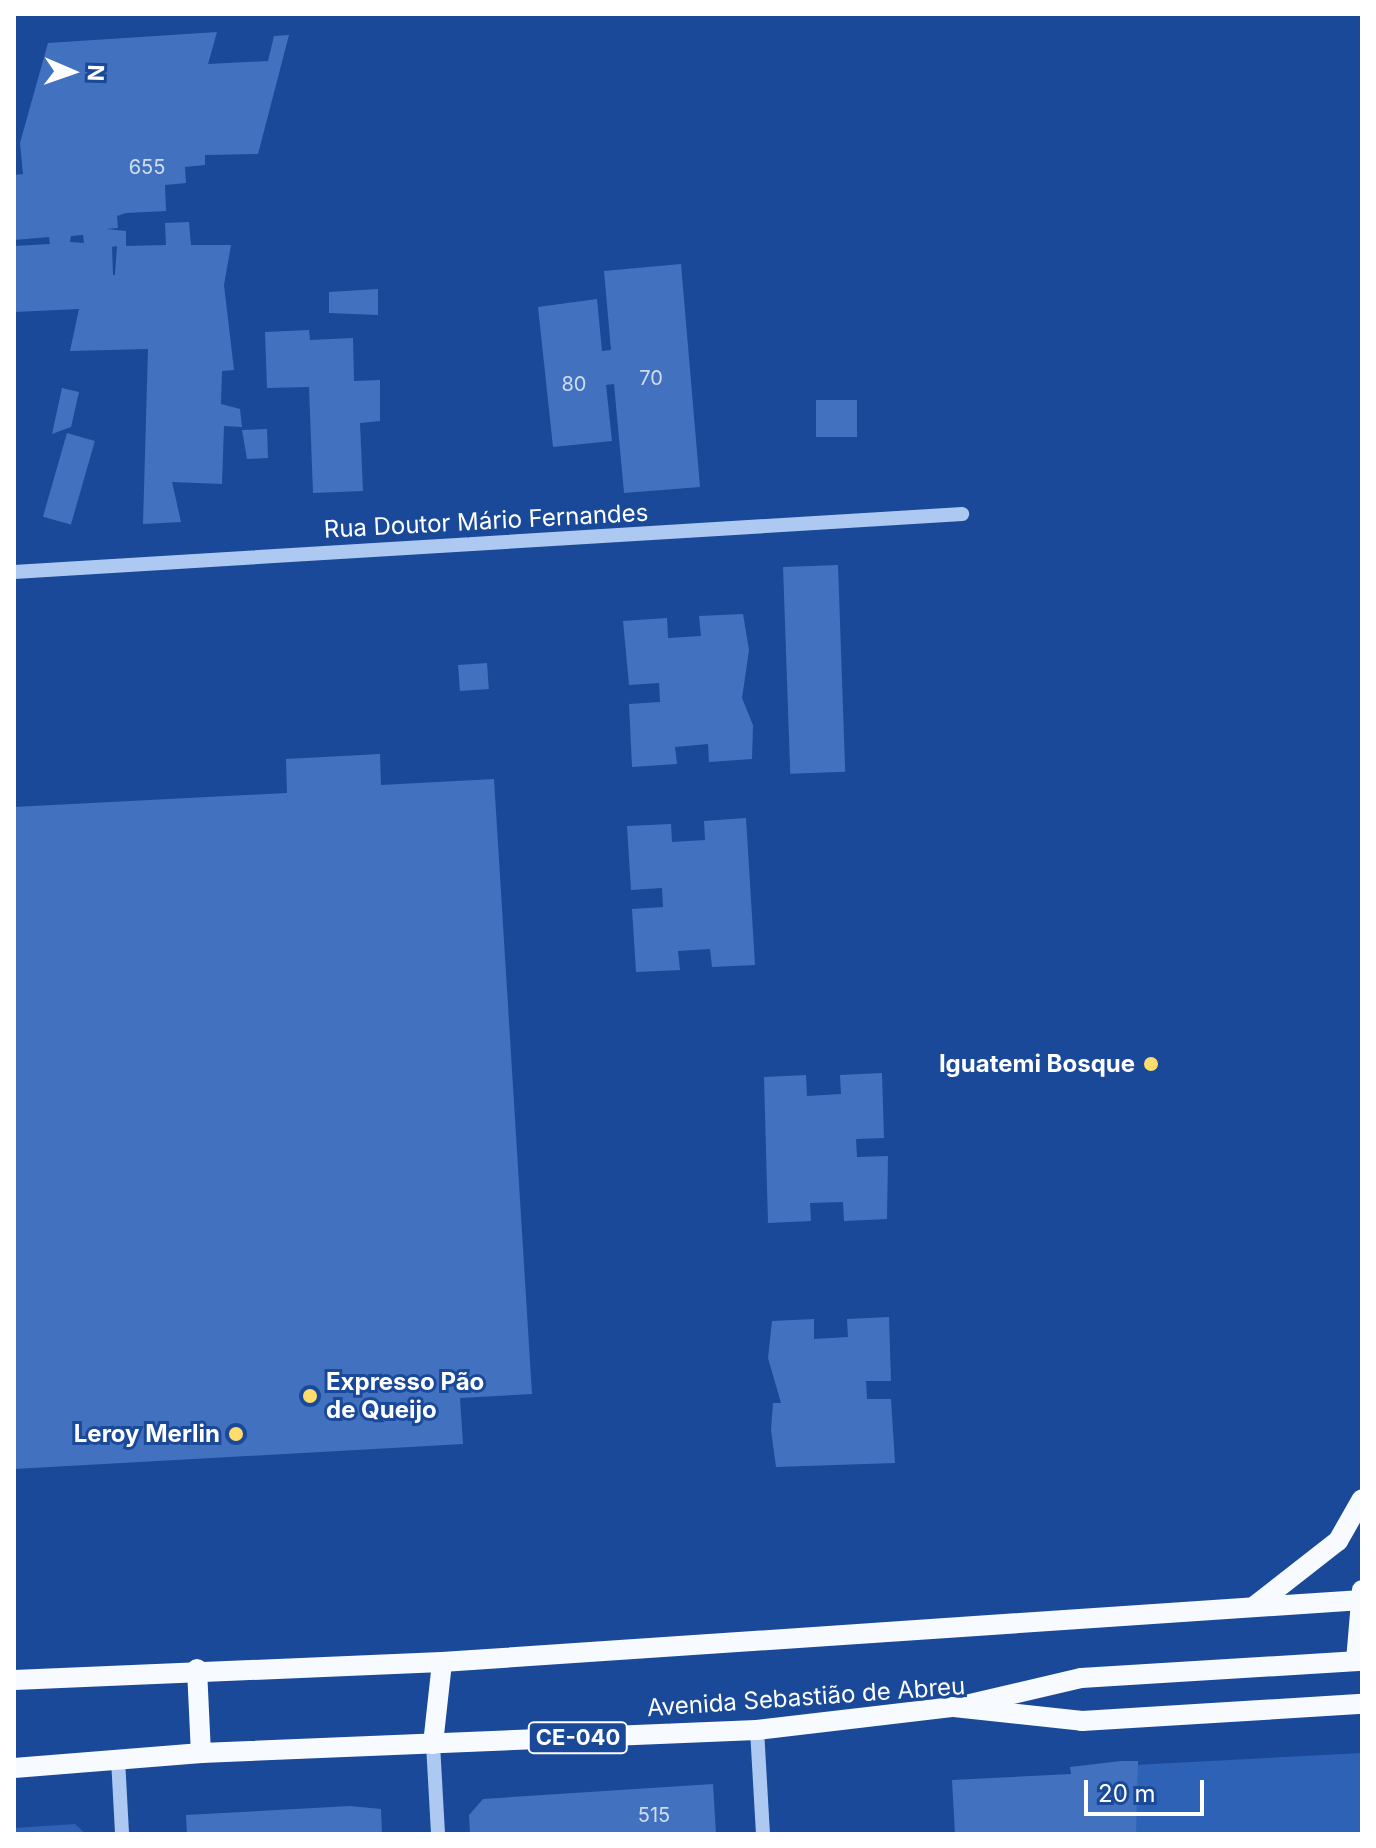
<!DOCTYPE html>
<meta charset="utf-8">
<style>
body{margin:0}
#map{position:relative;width:1376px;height:1848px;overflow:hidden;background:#194998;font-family:Inter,sans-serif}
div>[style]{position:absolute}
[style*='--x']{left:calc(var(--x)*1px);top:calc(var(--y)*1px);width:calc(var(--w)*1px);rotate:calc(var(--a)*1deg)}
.green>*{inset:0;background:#2d62b6}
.building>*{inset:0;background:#4272bf;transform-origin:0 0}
.minor>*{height:14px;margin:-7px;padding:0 7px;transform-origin:7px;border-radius:7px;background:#adc8f1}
.major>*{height:20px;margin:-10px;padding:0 10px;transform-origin:10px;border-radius:10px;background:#f7faff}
.dots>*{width:22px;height:22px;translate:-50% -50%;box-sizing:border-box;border:4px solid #194998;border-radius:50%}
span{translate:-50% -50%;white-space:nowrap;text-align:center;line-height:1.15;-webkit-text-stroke:6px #194998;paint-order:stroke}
.number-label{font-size:20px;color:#d0dcef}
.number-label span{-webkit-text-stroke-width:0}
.shield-label span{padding:2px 6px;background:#194998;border:2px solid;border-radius:6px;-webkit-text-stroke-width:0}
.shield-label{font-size:22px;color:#fff;font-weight:700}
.street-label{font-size:24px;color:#fff}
.poi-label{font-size:24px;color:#fff;font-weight:700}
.right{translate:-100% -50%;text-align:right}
.left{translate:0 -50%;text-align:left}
.frame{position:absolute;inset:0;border:16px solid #fff;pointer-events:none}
.north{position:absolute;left:32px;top:32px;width:80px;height:80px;-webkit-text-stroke:6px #194998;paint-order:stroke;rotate:92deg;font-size:22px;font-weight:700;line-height:32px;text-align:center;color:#fff}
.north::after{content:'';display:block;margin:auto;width:28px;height:36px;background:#fff;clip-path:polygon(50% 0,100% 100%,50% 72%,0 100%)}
.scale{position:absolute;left:1084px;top:1780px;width:120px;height:36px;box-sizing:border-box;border:4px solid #fff;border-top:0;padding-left:10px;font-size:24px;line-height:28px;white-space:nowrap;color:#fff;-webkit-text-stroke:6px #194998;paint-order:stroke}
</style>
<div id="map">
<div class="green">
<div style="clip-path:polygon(1362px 1753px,1362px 1834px,1134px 1834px,1134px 1765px)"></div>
<div style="clip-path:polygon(75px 1824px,86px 1834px,14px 1834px,14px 1828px)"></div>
</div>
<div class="building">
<div style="clip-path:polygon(evenodd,217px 32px,208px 64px,268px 61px,274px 36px,289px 35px,258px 154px,205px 155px,205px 165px,185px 167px,186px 183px,165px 185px,166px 211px,126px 213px,117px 216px,118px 228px,106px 229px,126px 231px,126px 246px,166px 245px,165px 223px,189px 222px,191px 245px,231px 245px,224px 285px,234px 370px,222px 371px,221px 404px,240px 409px,242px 427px,224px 426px,222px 484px,172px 482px,181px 522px,143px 524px,148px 349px,70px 351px,79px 309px,14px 312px,14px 246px,50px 244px,49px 237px,14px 240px,14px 175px,23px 174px,20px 143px,48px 43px,217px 32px,83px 235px,84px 243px,70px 242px,71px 236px,83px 235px,217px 32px,117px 246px,115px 275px,113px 275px,112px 247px,117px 246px)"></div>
<div style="clip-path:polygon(681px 264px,700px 487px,624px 493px,614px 384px,606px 385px,612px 441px,553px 447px,538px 307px,597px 299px,602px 351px,611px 350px,604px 271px)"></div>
<div style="clip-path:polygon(378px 289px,378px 315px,329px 313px,329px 292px)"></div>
<div style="clip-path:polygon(309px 330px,310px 340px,353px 338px,354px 381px,380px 380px,380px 421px,360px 423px,363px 491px,313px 493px,309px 387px,267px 388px,265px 332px)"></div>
<div style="clip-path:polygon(62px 388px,79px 392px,71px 427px,52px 434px)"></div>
<div style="left:857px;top:400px;width:37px;height:41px;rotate:90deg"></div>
<div style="clip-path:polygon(267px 429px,268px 458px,247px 459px,242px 430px)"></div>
<div style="left:67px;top:433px;width:29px;height:87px;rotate:16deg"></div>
<div style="left:838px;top:565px;width:207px;height:55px;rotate:88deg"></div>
<div style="clip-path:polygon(743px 614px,749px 650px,742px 698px,753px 725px,752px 759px,709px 762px,708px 744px,675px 747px,677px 764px,632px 767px,629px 704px,660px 702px,659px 683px,629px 685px,623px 621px,667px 618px,668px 638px,701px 636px,699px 616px)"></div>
<div style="left:487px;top:663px;width:26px;height:29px;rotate:86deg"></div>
<div style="clip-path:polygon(380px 754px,381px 785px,494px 779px,532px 1394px,460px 1398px,463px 1444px,14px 1469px,14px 807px,287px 793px,286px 759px)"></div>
<div style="clip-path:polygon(746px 818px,755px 965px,712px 967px,710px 949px,678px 951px,680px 970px,636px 972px,632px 909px,663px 907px,662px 888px,631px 890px,627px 826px,671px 824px,672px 842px,705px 840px,704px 821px)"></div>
<div style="clip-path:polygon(882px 1073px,884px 1138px,856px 1139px,857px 1157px,888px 1156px,887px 1219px,844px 1221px,843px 1202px,810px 1203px,811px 1221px,768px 1223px,764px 1077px,806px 1075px,807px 1096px,841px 1094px,840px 1075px)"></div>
<div style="clip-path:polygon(889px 1317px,891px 1381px,866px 1381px,867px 1399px,891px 1399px,895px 1463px,776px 1467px,771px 1430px,773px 1403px,781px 1403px,768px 1358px,772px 1321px,814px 1319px,814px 1339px,848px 1337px,847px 1319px)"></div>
<div style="clip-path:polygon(1121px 1761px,1138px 1761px,1136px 1834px,955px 1834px,952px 1780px,1071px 1774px,1070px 1767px)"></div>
<div style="clip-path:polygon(713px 1784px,716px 1834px,470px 1834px,469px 1815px,483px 1799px)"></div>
<div style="clip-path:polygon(350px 1806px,381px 1809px,382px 1834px,187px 1834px,186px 1815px)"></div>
</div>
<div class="minor">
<div style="--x:14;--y:572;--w:950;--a:-3.5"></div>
<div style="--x:757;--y:1730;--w:104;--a:86.7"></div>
<div style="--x:433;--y:1744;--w:90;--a:86.8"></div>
<div style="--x:118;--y:1759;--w:75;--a:86.9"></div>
</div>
<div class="major">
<div style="--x:1256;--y:1605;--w:104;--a:-38"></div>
<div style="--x:1338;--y:1541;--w:48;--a:-60.3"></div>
<div style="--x:1356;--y:1661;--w:71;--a:-85.2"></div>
<div style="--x:197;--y:1669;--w:84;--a:87.3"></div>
<div style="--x:14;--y:1680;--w:428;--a:-2.4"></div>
<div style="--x:442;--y:1662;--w:922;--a:-3.86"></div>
<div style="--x:970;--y:1704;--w:114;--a:-13.2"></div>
<div style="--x:1081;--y:1678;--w:282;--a:-3.5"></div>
<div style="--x:433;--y:1744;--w:82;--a:-83.7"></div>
<div style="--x:14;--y:1768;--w:188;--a:-4.6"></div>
<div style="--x:201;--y:1753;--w:556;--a:-2.37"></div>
<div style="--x:757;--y:1730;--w:198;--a:-6.7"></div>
<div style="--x:954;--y:1707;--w:129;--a:6.2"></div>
<div style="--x:1082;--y:1721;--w:281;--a:-3.5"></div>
</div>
<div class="dots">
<div style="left:1151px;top:1064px;background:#ffdd6d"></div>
<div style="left:310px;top:1396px;background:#ffdd6d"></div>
<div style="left:236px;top:1434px;background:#ffdd6d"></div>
</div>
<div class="number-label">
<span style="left:147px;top:167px">655</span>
<span style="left:651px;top:378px">70</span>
<span style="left:574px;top:384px">80</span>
<span style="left:654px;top:1815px">515</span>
</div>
<div class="shield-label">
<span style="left:578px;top:1738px">CE-040</span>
</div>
<div class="street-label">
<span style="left:486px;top:521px;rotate:-3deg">Rua Doutor Mário Fernandes</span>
<span style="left:806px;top:1697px;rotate:-4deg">Avenida Sebastião de Abreu</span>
</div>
<div class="poi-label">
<span class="right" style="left:1135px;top:1064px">Iguatemi Bosque</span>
<span class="left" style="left:326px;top:1396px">Expresso Pão<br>de Queijo</span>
<span class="right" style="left:220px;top:1434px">Leroy Merlin</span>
</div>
<div class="frame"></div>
<div class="north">N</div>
<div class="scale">20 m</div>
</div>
